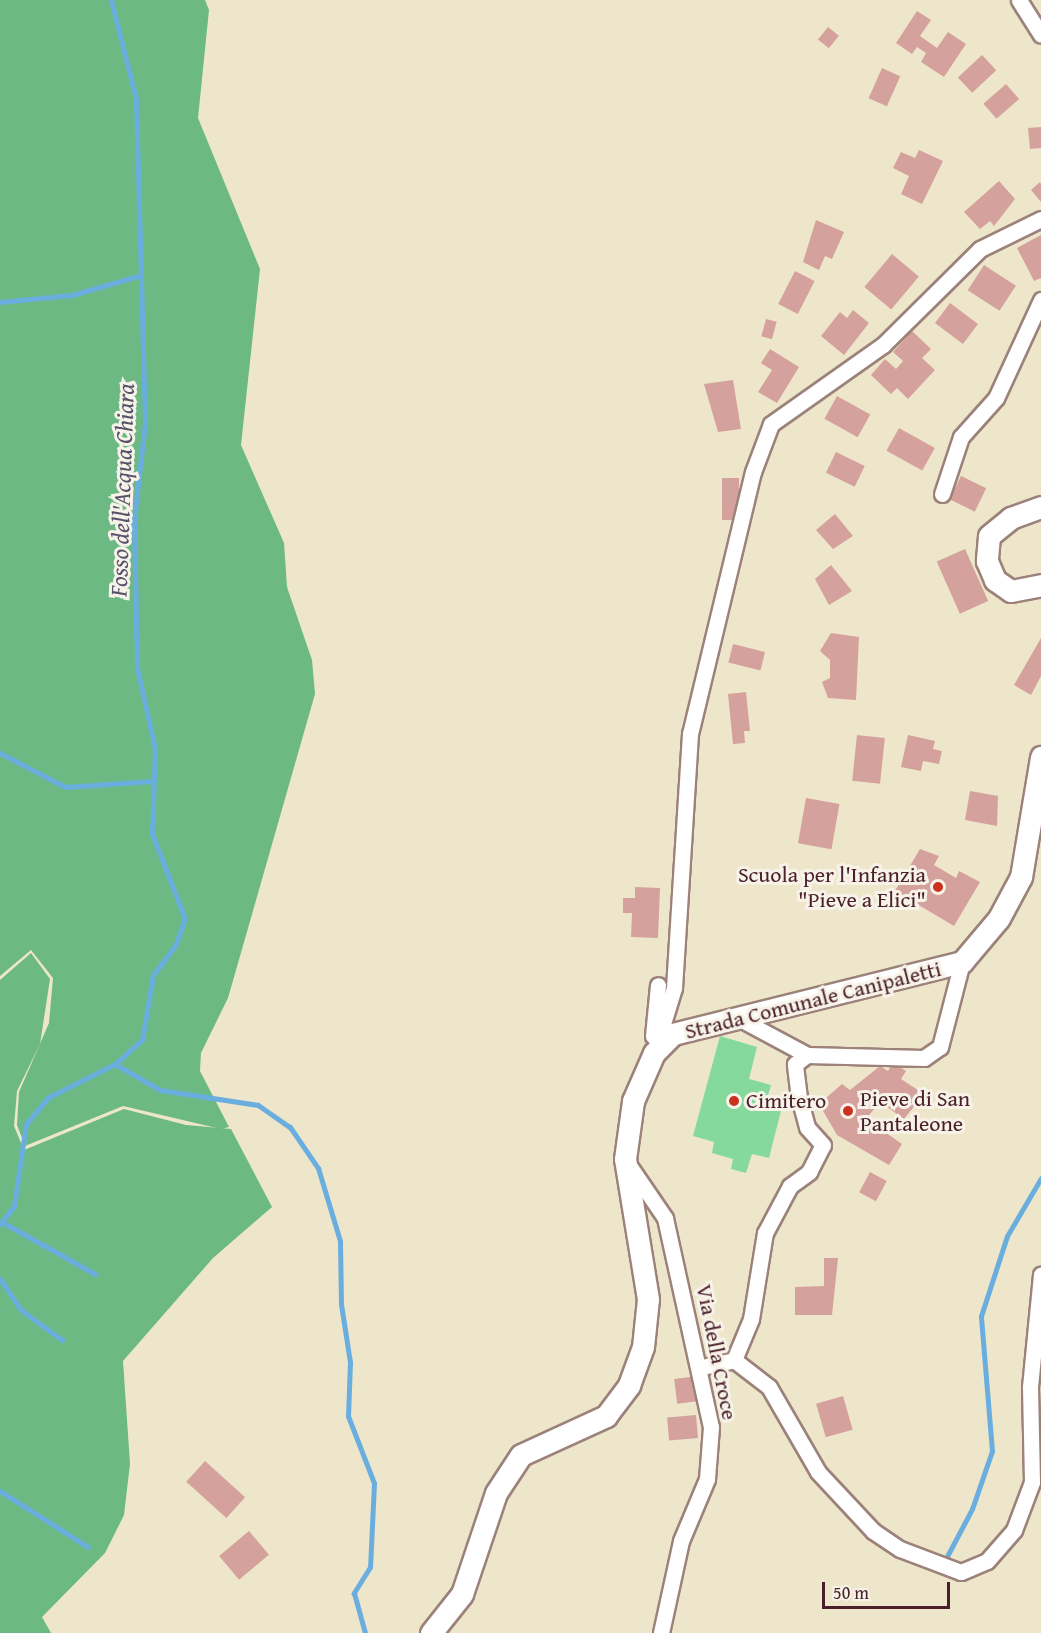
<!DOCTYPE html>
<style>
body{margin:0}
#map{position:relative;width:1041px;height:1633px;overflow:hidden;background:#eee6ca;font-family:"Gentium Book Plus",serif}
div>[style]{position:absolute}
[style*='--x']{left:calc(var(--x)*1px);top:calc(var(--y)*1px);width:calc(var(--w)*1px);rotate:calc(var(--a)*1deg)}
.green>*{inset:0;background:#86d99c}
.forest>*{inset:0;background:#6cb984}
.stream>*{height:5px;margin:-2.5px;padding:0 2.5px;transform-origin:2.5px;border-radius:2.5px;background:#6aaedf}
.building>*{inset:0;background:#d5a19d;transform-origin:0 0}
.roads{filter:drop-shadow(2px 0 #9c827a) drop-shadow(-2px 0 #9c827a) drop-shadow(0 2px #9c827a) drop-shadow(0 -2px #9c827a)}
.street>*{height:15px;margin:-7.5px;padding:0 7.5px;transform-origin:7.5px;border-radius:7.5px;background:#fff}
.secondary>*{height:21px;margin:-10.5px;padding:0 10.5px;transform-origin:10.5px;border-radius:10.5px;background:#fff}
.dots>*{width:16px;height:16px;translate:-50% -50%;box-sizing:border-box;border:3px solid #f7f3e8;border-radius:50%}
span{translate:-50% -50%;white-space:nowrap;text-align:center;line-height:1.15;-webkit-text-stroke:6px #f7f3e8;paint-order:stroke}
.poi-label{font-size:22px;color:#4a1f2b}
.right{translate:-100% -50%;text-align:right}
.left{translate:0 -50%;text-align:left}
.street-label{font-size:22px;color:#4a1f2b}
.water-label{font-size:24px;color:#55516a;font-style:italic}
.scale{position:absolute;left:822px;top:1582px;width:128px;height:27px;box-sizing:border-box;border:3px solid #4a1f2b;border-top:0;padding-left:8px;font-size:18px;line-height:21px;white-space:nowrap;color:#4a1f2b;-webkit-text-stroke:4px #f7f3e8;paint-order:stroke}
</style>
<div id="map">
<div class="green">
<div style="clip-path:polygon(720px 1036px,757px 1047px,749px 1079px,771px 1085px,767px 1099px,783px 1103px,769px 1158px,752px 1154px,746px 1173px,731px 1169px,733px 1159px,712px 1153px,714px 1142px,693px 1136px)"></div>
</div>
<div class="forest">
<div style="clip-path:polygon(0 0,205px 0,209px 10px,198px 118px,260px 269px,241px 445px,284px 543px,287px 587px,312px 660px,315px 694px,228px 998px,201px 1053px,200px 1071px,229px 1127px,221px 1129px,123px 1106px,25px 1146px,17px 1125px,19px 1092px,49px 1023px,53px 978px,31px 950px,0 976px)"></div>
<div style="clip-path:polygon(31px 953px,50px 979px,40px 1044px,17px 1091px,14px 1126px,24px 1150px,124px 1109px,186px 1125px,231px 1129px,272px 1207px,213px 1258px,123px 1361px,130px 1464px,124px 1515px,105px 1553px,42px 1617px,51px 1633px,0 1633px,0 980px)"></div>
</div>
<div class="stream">
<div style="--x:0;--y:302;--w:72;--a:-5.6"></div>
<div style="--x:72;--y:295;--w:69;--a:-16.1"></div>
<div style="--x:0;--y:753;--w:73;--a:27.6"></div>
<div style="--x:65;--y:787;--w:88;--a:-3.9"></div>
<div style="--x:115;--y:1064;--w:52;--a:30"></div>
<div style="--x:160;--y:1090;--w:99;--a:8.7"></div>
<div style="--x:258;--y:1105;--w:39;--a:35"></div>
<div style="--x:290;--y:1127;--w:50;--a:55.7"></div>
<div style="--x:318;--y:1168;--w:76;--a:73.2"></div>
<div style="--x:340;--y:1241;--w:63;--a:89.1"></div>
<div style="--x:341;--y:1304;--w:59;--a:81.2"></div>
<div style="--x:350;--y:1362;--w:54;--a:92.1"></div>
<div style="--x:348;--y:1416;--w:72;--a:68.8"></div>
<div style="--x:374;--y:1483;--w:84;--a:92.7"></div>
<div style="--x:370;--y:1567;--w:31;--a:122"></div>
<div style="--x:354;--y:1593;--w:41;--a:74.6"></div>
<div style="--x:2;--y:1222;--w:107;--a:29.2"></div>
<div style="--x:0;--y:1224;--w:23;--a:-52"></div>
<div style="--x:14;--y:1206;--w:83;--a:-81.7"></div>
<div style="--x:26;--y:1124;--w:35;--a:-50"></div>
<div style="--x:49;--y:1097;--w:74;--a:-26.6"></div>
<div style="--x:115;--y:1064;--w:36;--a:-42"></div>
<div style="--x:142;--y:1040;--w:66;--a:-80.4"></div>
<div style="--x:153;--y:975;--w:36;--a:-53"></div>
<div style="--x:175;--y:946;--w:29;--a:-70"></div>
<div style="--x:185;--y:919;--w:91;--a:-111.2"></div>
<div style="--x:152;--y:834;--w:85;--a:-88"></div>
<div style="--x:155;--y:749;--w:83;--a:-102.5"></div>
<div style="--x:137;--y:668;--w:149;--a:-91.2"></div>
<div style="--x:134;--y:519;--w:97;--a:-83.5"></div>
<div style="--x:145;--y:423;--w:324;--a:-91.6"></div>
<div style="--x:136;--y:99;--w:102;--a:-104.2"></div>
<div style="--x:0;--y:1279;--w:37;--a:56"></div>
<div style="--x:21;--y:1310;--w:51;--a:36.2"></div>
<div style="--x:0;--y:1491;--w:104;--a:32.5"></div>
<div style="--x:944;--y:1562;--w:60;--a:-62.2"></div>
<div style="--x:972;--y:1509;--w:61;--a:-71"></div>
<div style="--x:992;--y:1451;--w:135;--a:-94.7"></div>
<div style="--x:981;--y:1316;--w:84;--a:-72"></div>
<div style="--x:1007;--y:1236;--w:67;--a:-59.6"></div>
</div>
<div class="building">
<div style="clip-path:polygon(917px 11px,931px 20px,920px 36px,937px 48px,948px 32px,966px 44px,944px 77px,921px 62px,926px 53px,917px 47px,912px 54px,896px 43px)"></div>
<div style="left:828px;top:27px;width:14px;height:16px;rotate:39deg"></div>
<div style="left:982px;top:55px;width:21px;height:33px;rotate:47deg"></div>
<div style="left:882px;top:68px;width:20px;height:33px;rotate:24deg"></div>
<div style="left:1006px;top:84px;width:20px;height:30px;rotate:49deg"></div>
<div style="clip-path:polygon(1041px 127px,1041px 148px,1030px 149px,1028px 128px)"></div>
<div style="clip-path:polygon(919px 150px,943px 161px,922px 204px,901px 194px,909px 176px,893px 168px,901px 152px,915px 158px)"></div>
<div style="clip-path:polygon(999px 181px,1015px 199px,994px 226px,990px 221px,980px 229px,964px 212px)"></div>
<div style="clip-path:polygon(1040px 182px,1041px 184px,1041px 202px,1031px 190px)"></div>
<div style="clip-path:polygon(816px 220px,844px 232px,832px 259px,825px 256px,819px 270px,803px 262px)"></div>
<div style="clip-path:polygon(1041px 235px,1041px 278px,1034px 281px,1017px 248px)"></div>
<div style="left:892px;top:254px;width:35px;height:43px;rotate:40deg"></div>
<div style="left:984px;top:265px;width:38px;height:30px;rotate:33deg"></div>
<div style="left:795px;top:271px;width:22px;height:37px;rotate:27deg"></div>
<div style="left:950px;top:303px;width:35px;height:25px;rotate:37deg"></div>
<div style="clip-path:polygon(853px 310px,869px 323px,844px 355px,821px 336px,840px 312px,847px 318px)"></div>
<div style="left:766px;top:319px;width:11px;height:18px;rotate:15deg"></div>
<div style="clip-path:polygon(912px 331px,931px 349px,922px 358px,935px 370px,908px 399px,897px 388px,891px 394px,871px 375px,885px 359px,896px 369px,903px 361px,893px 352px)"></div>
<div style="clip-path:polygon(770px 349px,799px 367px,777px 403px,758px 392px,772px 370px,761px 363px)"></div>
<div style="clip-path:polygon(733px 380px,741px 429px,718px 432px,704px 384px)"></div>
<div style="left:837px;top:396px;width:38px;height:26px;rotate:29deg"></div>
<div style="left:899px;top:428px;width:41px;height:26px;rotate:29deg"></div>
<div style="left:836px;top:452px;width:32px;height:23px;rotate:26deg"></div>
<div style="left:961px;top:476px;width:28px;height:26px;rotate:26deg"></div>
<div style="left:722px;top:478px;width:17px;height:42px"></div>
<div style="clip-path:polygon(835px 514px,853px 536px,833px 549px,816px 530px)"></div>
<div style="left:965px;top:549px;width:57px;height:31px;rotate:66deg"></div>
<div style="clip-path:polygon(831px 565px,852px 591px,829px 605px,815px 579px)"></div>
<div style="clip-path:polygon(831px 633px,859px 637px,856px 700px,828px 698px,822px 682px,830px 678px,830px 660px,820px 651px)"></div>
<div style="clip-path:polygon(1041px 638px,1041px 676px,1031px 695px,1014px 685px)"></div>
<div style="left:733px;top:644px;width:33px;height:19px;rotate:14deg"></div>
<div style="clip-path:polygon(746px 692px,750px 731px,744px 731px,745px 743px,733px 744px,728px 694px)"></div>
<div style="left:857px;top:735px;width:28px;height:46px;rotate:6deg"></div>
<div style="clip-path:polygon(908px 735px,935px 741px,933px 749px,942px 751px,939px 764px,923px 761px,921px 771px,901px 767px)"></div>
<div style="clip-path:polygon(970px 791px,998px 796px,997px 826px,965px 820px)"></div>
<div style="left:806px;top:798px;width:34px;height:46px;rotate:10deg"></div>
<div style="clip-path:polygon(920px 849px,939px 856px,934px 865px,956px 878px,959px 871px,980px 882px,954px 926px,895px 891px)"></div>
<div style="clip-path:polygon(635px 887px,660px 888px,658px 938px,631px 937px,632px 913px,623px 913px,623px 898px,635px 898px)"></div>
<div style="clip-path:polygon(893px 1063px,906px 1071px,901px 1079px,924px 1094px,904px 1119px,880px 1102px,866px 1119px,902px 1144px,889px 1165px,837px 1135px,819px 1104px,842px 1084px,850px 1090px,880px 1066px,888px 1071px)"></div>
<div style="left:870px;top:1172px;width:19px;height:23px;rotate:28deg"></div>
<div style="clip-path:polygon(824px 1258px,838px 1258px,832px 1315px,795px 1315px,795px 1287px,824px 1286px)"></div>
<div style="left:698px;top:1376px;width:25px;height:24px;rotate:83deg"></div>
<div style="left:843px;top:1396px;width:35px;height:28px;rotate:74deg"></div>
<div style="left:696px;top:1415px;width:23px;height:29px;rotate:85deg"></div>
<div style="left:205px;top:1461px;width:54px;height:28px;rotate:42deg"></div>
<div style="left:249px;top:1531px;width:31px;height:39px;rotate:50deg"></div>
</div>
<div class="roads">
<div class="street">
<div style="--x:1019;--y:0;--w:41;--a:57.8"></div>
<div style="--x:942;--y:494;--w:60;--a:-71.6"></div>
<div style="--x:961;--y:437;--w:52;--a:-48.1"></div>
<div style="--x:996;--y:398;--w:108;--a:-65.3"></div>
<div style="--x:740;--y:1019;--w:76;--a:28.2"></div>
<div style="--x:807;--y:1055;--w:117;--a:1.5"></div>
<div style="--x:924;--y:1058;--w:19;--a:-35"></div>
<div style="--x:940;--y:1047;--w:88;--a:-75.5"></div>
<div style="--x:653;--y:1036;--w:51;--a:-84.4"></div>
<div style="--x:655;--y:1050;--w:65;--a:-73"></div>
<div style="--x:674;--y:988;--w:255;--a:-86.4"></div>
<div style="--x:690;--y:734;--w:269;--a:-76.5"></div>
<div style="--x:753;--y:472;--w:51;--a:-69.4"></div>
<div style="--x:771;--y:424;--w:137;--a:-35.2"></div>
<div style="--x:883;--y:345;--w:136;--a:-44.7"></div>
<div style="--x:980;--y:249;--w:68;--a:-26.2"></div>
<div style="--x:626;--y:1161;--w:69;--a:55.6"></div>
<div style="--x:665;--y:1218;--w:214;--a:77.6"></div>
<div style="--x:711;--y:1427;--w:52;--a:94.4"></div>
<div style="--x:707;--y:1479;--w:67;--a:112.8"></div>
<div style="--x:681;--y:1541;--w:94;--a:102.3"></div>
<div style="--x:734;--y:1360;--w:44;--a:37.6"></div>
<div style="--x:769;--y:1387;--w:98;--a:60"></div>
<div style="--x:818;--y:1472;--w:81;--a:47"></div>
<div style="--x:873;--y:1531;--w:32;--a:34"></div>
<div style="--x:900;--y:1549;--w:65;--a:20.7"></div>
<div style="--x:961;--y:1572;--w:28;--a:-23"></div>
<div style="--x:987;--y:1561;--w:41;--a:-48.9"></div>
<div style="--x:1014;--y:1530;--w:51;--a:-69.4"></div>
<div style="--x:1032;--y:1482;--w:95;--a:-91.2"></div>
<div style="--x:1030;--y:1387;--w:113;--a:-84.4"></div>
<div style="--x:702;--y:1367;--w:33;--a:-12"></div>
<div style="--x:734;--y:1360;--w:44;--a:-67.5"></div>
<div style="--x:751;--y:1319;--w:87;--a:-80.8"></div>
<div style="--x:765;--y:1233;--w:53;--a:-62"></div>
<div style="--x:790;--y:1186;--w:24;--a:-36"></div>
<div style="--x:809;--y:1172;--w:30;--a:-63"></div>
<div style="--x:823;--y:1145;--w:24;--a:-132"></div>
<div style="--x:807;--y:1127;--w:30;--a:-105"></div>
<div style="--x:799;--y:1098;--w:34;--a:-97"></div>
<div style="--x:795;--y:1064;--w:15;--a:-37"></div>
</div>
<div class="secondary">
<div style="--x:1041;--y:507;--w:32;--a:160"></div>
<div style="--x:1011;--y:518;--w:28;--a:141"></div>
<div style="--x:989;--y:536;--w:25;--a:95"></div>
<div style="--x:987;--y:561;--w:21;--a:67"></div>
<div style="--x:995;--y:580;--w:19;--a:35"></div>
<div style="--x:1011;--y:591;--w:31;--a:-11"></div>
<div style="--x:431;--y:1633;--w:50;--a:-51.5"></div>
<div style="--x:462;--y:1594;--w:107;--a:-71.4"></div>
<div style="--x:496;--y:1493;--w:45;--a:-56.7"></div>
<div style="--x:521;--y:1455;--w:94;--a:-24.6"></div>
<div style="--x:606;--y:1416;--w:39;--a:-53"></div>
<div style="--x:629;--y:1385;--w:40;--a:-69.8"></div>
<div style="--x:643;--y:1347;--w:48;--a:-84.1"></div>
<div style="--x:648;--y:1299;--w:142;--a:-99.3"></div>
<div style="--x:625;--y:1159;--w:59;--a:-82.1"></div>
<div style="--x:633;--y:1101;--w:52;--a:-66.4"></div>
<div style="--x:654;--y:1053;--w:27;--a:-45"></div>
<div style="--x:673;--y:1034;--w:298;--a:-14"></div>
<div style="--x:962;--y:962;--w:57;--a:-49.9"></div>
<div style="--x:999;--y:918;--w:47;--a:-61.8"></div>
<div style="--x:1021;--y:877;--w:122;--a:-80.5"></div>
</div>
</div>
<div class="dots">
<div style="left:938px;top:887px;background:#c8321e"></div>
<div style="left:734px;top:1101px;background:#c8321e"></div>
<div style="left:848px;top:1111px;background:#c8321e"></div>
</div>
<div class="poi-label">
<span class="right" style="left:926px;top:887px">Scuola per l'Infanzia<br>"Pieve a Elici"</span>
<span class="left" style="left:860px;top:1111px">Pieve di San<br>Pantaleone</span>
<span class="left" style="left:746px;top:1101px">Cimitero</span>
</div>
<div class="street-label">
<span style="left:813px;top:1000px;rotate:-14deg">Strada Comunale Canipaletti</span>
<span style="left:717px;top:1352px;rotate:79deg">Via della Croce</span>
</div>
<div class="water-label">
<span style="left:122px;top:490px;rotate:-88deg">Fosso dell'Acqua Chiara</span>
</div>
<div class="scale">50 m</div>
</div>
